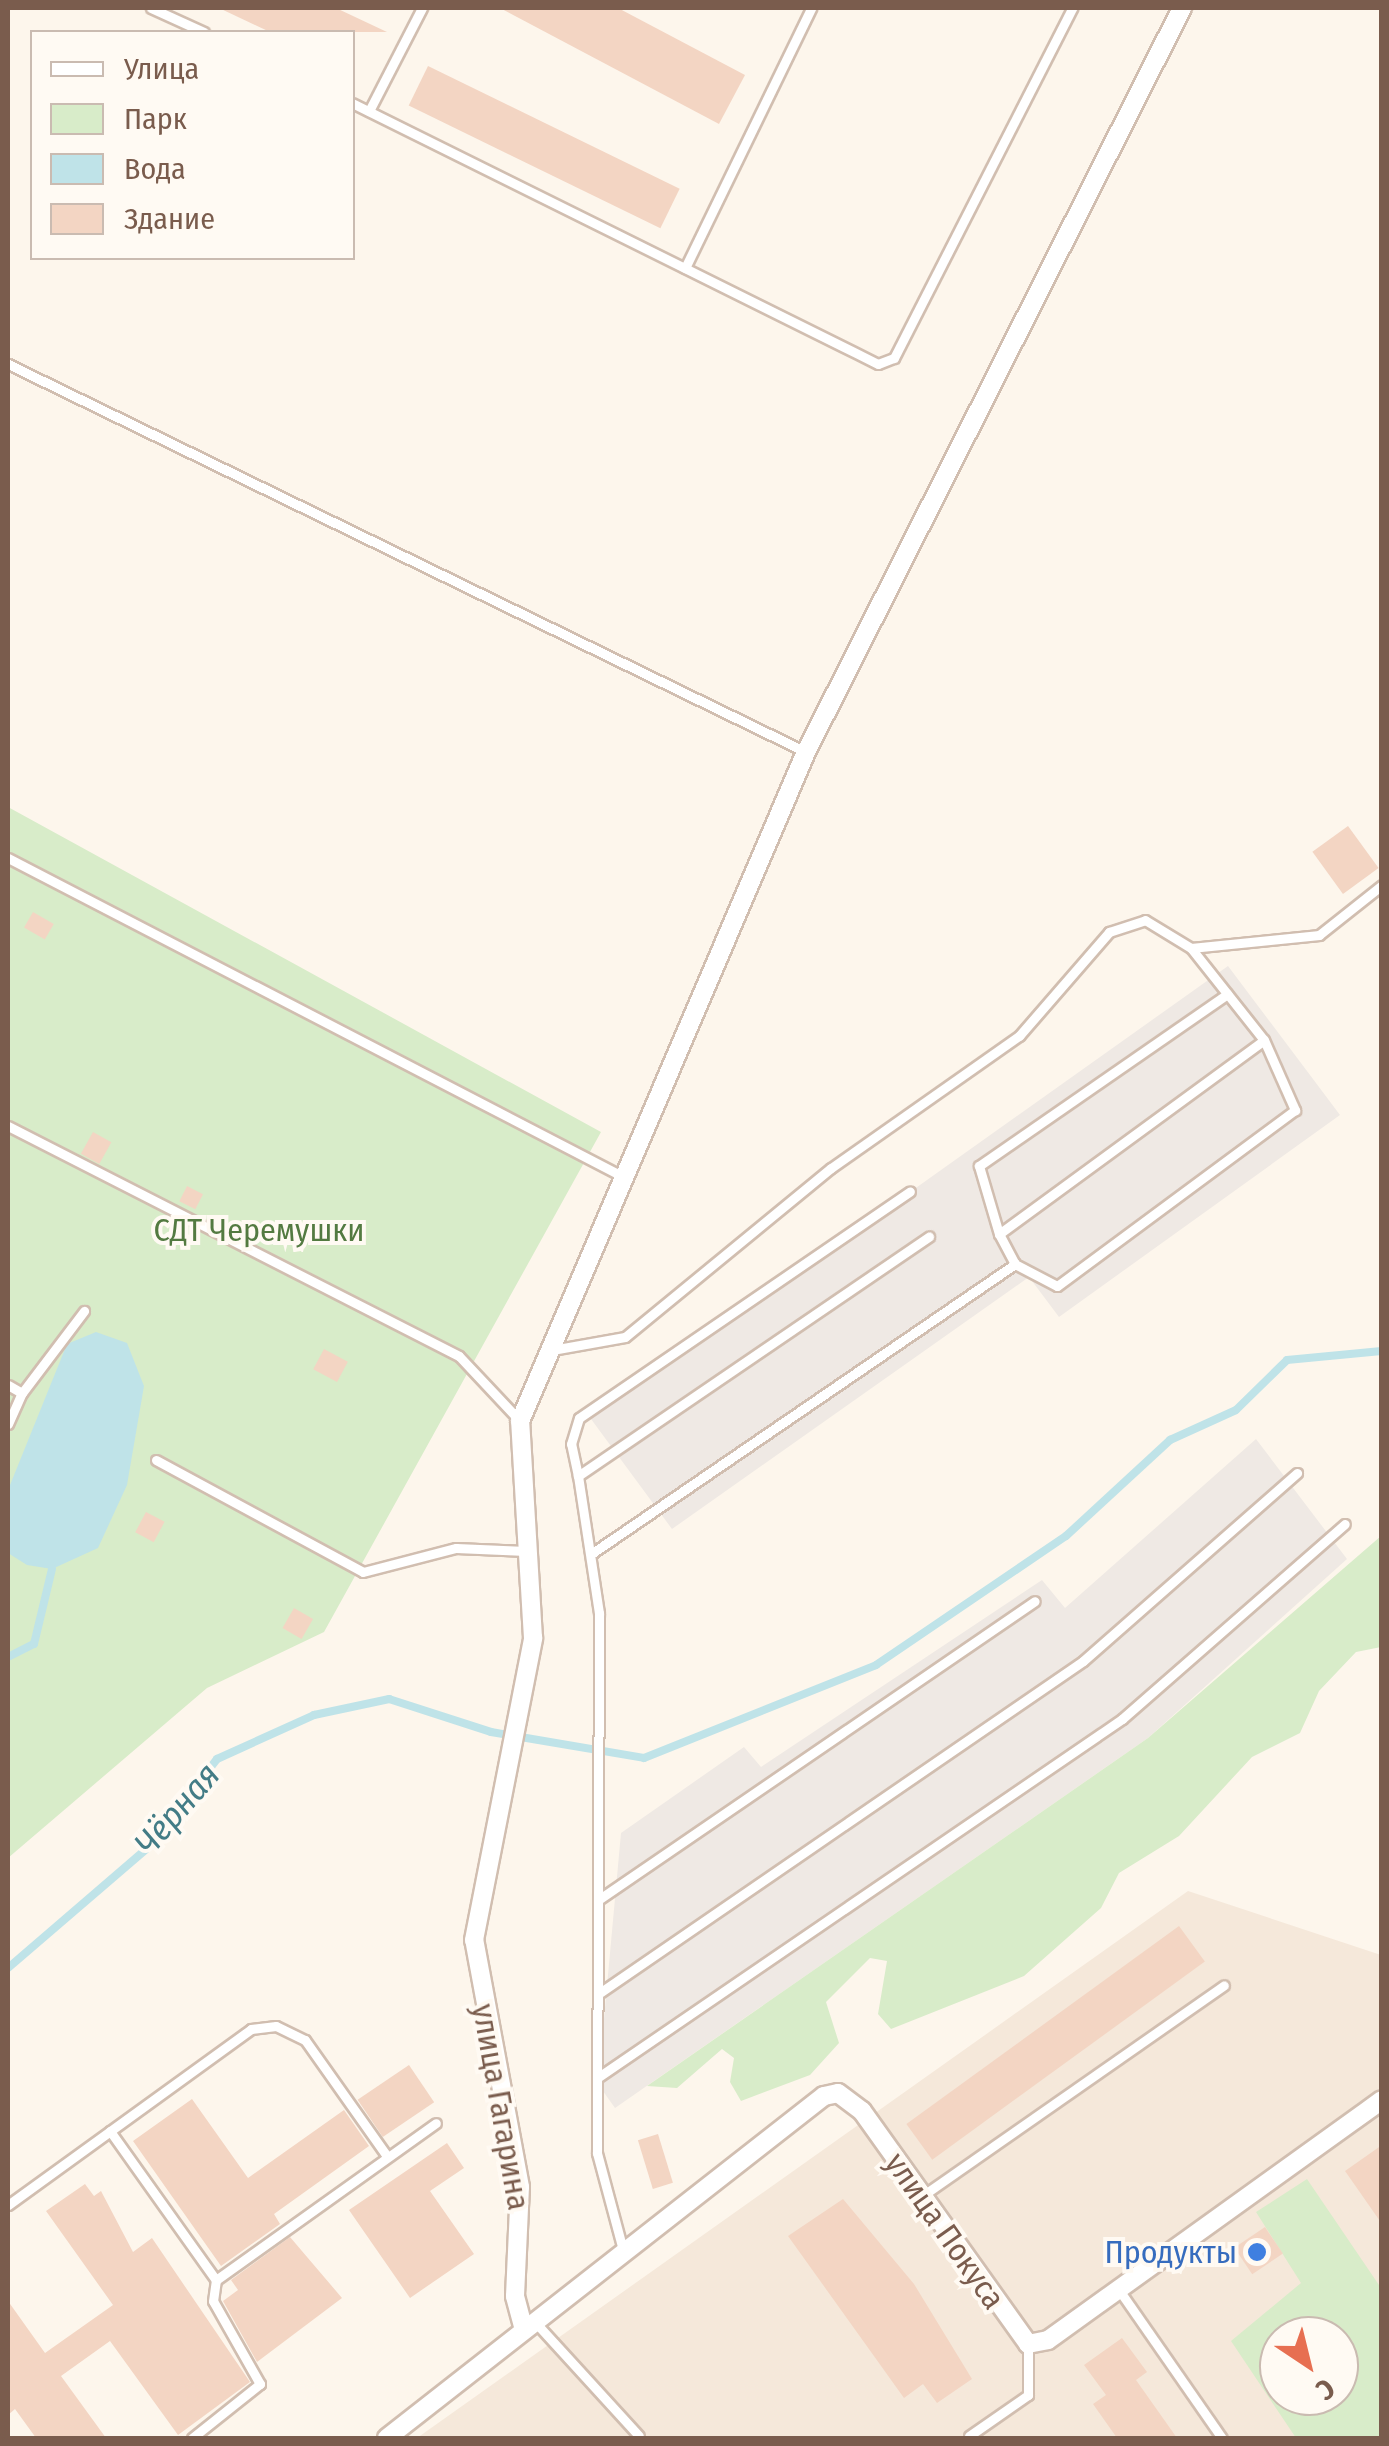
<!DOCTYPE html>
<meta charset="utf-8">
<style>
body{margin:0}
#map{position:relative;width:1389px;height:2446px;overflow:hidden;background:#fdf6ec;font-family:"Fira Sans Condensed",sans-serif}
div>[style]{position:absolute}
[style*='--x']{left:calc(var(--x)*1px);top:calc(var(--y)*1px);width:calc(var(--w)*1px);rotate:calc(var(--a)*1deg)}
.residential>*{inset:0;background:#f5e8da}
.industrial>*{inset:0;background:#efe9e4}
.green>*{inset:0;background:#d8ecc9}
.water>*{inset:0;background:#bfe3e8}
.stream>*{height:8px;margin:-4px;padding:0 4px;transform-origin:4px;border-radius:4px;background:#bfe3e8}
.building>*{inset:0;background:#f3d5c3;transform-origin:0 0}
.roads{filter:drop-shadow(2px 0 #d1beb0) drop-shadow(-2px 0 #d1beb0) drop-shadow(0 2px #d1beb0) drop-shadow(0 -2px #d1beb0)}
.lane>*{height:9px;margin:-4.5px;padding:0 4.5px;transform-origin:4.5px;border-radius:4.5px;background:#fff}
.street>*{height:18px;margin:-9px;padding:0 9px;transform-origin:9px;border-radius:9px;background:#fff}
.dots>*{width:28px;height:28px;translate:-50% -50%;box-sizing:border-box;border:5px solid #fffaf3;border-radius:50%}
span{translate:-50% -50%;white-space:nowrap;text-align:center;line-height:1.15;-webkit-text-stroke:8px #fffaf3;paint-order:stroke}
.park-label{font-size:32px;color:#537a41}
.street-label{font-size:32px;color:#7a5c4d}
.shop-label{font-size:32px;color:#366cbe}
.right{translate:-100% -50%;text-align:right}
.water-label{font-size:35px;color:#437c86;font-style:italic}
.frame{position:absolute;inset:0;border:10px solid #7a5c4d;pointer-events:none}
.legend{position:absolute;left:30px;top:30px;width:325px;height:230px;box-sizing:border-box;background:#fffaf3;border:2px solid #cabbb1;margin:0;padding:12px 18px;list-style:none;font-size:30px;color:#7a5c4d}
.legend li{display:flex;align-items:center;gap:20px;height:50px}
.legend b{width:50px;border:2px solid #cabbb1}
.north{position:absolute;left:1259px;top:2316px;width:100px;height:100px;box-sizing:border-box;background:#fffaf3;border:2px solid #cabbb1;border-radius:50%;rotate:145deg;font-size:28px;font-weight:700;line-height:40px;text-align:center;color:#7a5c4d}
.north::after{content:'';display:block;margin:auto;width:35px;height:45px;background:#e76f51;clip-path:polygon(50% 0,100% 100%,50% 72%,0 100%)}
</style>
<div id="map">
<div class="residential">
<div style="clip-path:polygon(evenodd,1188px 1891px,1381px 1955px,1381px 2438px,417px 2438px,1188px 1891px,1279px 2336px,1339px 2336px,1339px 2396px,1279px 2396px,1279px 2336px)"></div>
</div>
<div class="industrial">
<div style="clip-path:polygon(1228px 966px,1340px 1115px,1059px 1317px,1029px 1277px,672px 1529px,591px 1419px)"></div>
<div style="clip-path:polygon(1256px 1439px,1347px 1559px,1148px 1738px,615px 2108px,598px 2084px,621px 1833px,744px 1747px,761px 1767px,1042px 1580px,1065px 1608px)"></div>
</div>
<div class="green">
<div style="clip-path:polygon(8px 807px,601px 1132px,324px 1632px,207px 1688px,8px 1858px)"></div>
<div style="clip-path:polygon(1381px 1536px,1381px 1647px,1356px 1652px,1319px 1691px,1300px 1733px,1252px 1757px,1179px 1836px,1119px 1873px,1101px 1908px,1024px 1976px,891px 2029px,878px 2014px,887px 1961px,870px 1958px,826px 2002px,839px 2043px,810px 2075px,741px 2101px,730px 2082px,734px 2058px,722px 2049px,677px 2088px,647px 2086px,1148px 1738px)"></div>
<div style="clip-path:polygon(evenodd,1307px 2179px,1381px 2288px,1381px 2438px,1296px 2438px,1231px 2341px,1301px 2283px,1256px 2212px,1307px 2179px,1279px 2336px,1339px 2336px,1339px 2396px,1279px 2396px,1279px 2336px)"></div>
</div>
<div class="water">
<div style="clip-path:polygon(96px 1332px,127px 1343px,144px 1386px,127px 1485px,98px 1548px,52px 1569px,27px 1565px,8px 1553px,8px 1490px,67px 1344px)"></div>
</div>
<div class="stream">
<div style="--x:8;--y:1657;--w:29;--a:-27"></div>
<div style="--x:34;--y:1644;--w:77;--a:-76.5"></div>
<div style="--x:8;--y:1968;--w:190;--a:-40.7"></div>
<div style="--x:152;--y:1844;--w:107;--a:-52.6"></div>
<div style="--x:217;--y:1759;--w:107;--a:-24.4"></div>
<div style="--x:314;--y:1715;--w:77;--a:-12"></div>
<div style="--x:389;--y:1699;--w:107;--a:17.9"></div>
<div style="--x:491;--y:1732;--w:155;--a:9.6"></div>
<div style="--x:644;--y:1758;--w:250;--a:-21.8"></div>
<div style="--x:876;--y:1665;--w:230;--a:-34.2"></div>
<div style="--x:1066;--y:1536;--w:142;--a:-42.7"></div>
<div style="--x:1170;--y:1440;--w:72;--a:-24.4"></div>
<div style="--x:1236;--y:1410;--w:71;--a:-44.4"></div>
<div style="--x:1287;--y:1360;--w:95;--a:-5.4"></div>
</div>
<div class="building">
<div style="clip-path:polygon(219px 8px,336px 8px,387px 32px,270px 32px)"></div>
<div style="clip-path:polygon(500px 8px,618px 8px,745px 75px,719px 124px)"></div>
<div style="left:428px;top:66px;width:280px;height:44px;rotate:26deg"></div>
<div style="left:1348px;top:826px;width:52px;height:44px;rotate:54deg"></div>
<div style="left:33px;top:912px;width:24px;height:18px;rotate:30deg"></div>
<div style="left:93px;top:1132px;width:21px;height:25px;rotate:29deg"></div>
<div style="left:187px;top:1186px;width:18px;height:17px;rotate:27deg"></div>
<div style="left:324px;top:1349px;width:27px;height:23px;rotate:28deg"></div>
<div style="left:146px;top:1512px;width:21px;height:23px;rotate:28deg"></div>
<div style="left:294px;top:1608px;width:22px;height:23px;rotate:30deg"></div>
<div style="left:1179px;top:1926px;width:44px;height:337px;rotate:54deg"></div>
<div style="left:409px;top:2065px;width:45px;height:62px;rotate:56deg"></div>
<div style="clip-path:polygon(192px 2099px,248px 2178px,344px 2110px,369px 2146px,274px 2214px,280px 2224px,221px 2266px,133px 2141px)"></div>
<div style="left:658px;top:2134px;width:51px;height:21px;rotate:73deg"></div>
<div style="clip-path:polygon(447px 2143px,464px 2168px,430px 2191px,474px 2254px,410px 2298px,349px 2210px)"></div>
<div style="clip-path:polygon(1382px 2145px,1382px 2224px,1345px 2171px)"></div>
<div style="clip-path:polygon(85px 2184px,94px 2196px,101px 2191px,133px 2252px,152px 2238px,250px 2382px,178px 2435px,110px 2341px,61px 2376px,106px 2438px,36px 2438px,15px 2409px,8px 2415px,8px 2301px,45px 2353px,113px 2305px,46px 2211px)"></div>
<div style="clip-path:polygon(843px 2199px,914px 2284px,972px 2379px,937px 2403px,923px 2384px,904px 2398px,788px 2236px)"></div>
<div style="left:1265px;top:2227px;width:32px;height:37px;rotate:56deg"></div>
<div style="clip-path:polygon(290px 2237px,342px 2298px,257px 2362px,223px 2301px,238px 2290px,231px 2280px)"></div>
<div style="clip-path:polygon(1122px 2338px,1147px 2372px,1136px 2380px,1177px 2438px,1117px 2438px,1093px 2404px,1106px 2395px,1084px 2365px)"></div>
</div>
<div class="roads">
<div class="lane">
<div style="--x:151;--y:8;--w:58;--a:24.4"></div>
<div style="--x:352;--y:103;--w:587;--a:26.39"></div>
<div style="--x:878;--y:364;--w:17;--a:-21"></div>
<div style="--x:894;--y:358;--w:393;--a:-63"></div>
<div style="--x:369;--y:111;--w:116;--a:-62.8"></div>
<div style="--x:685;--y:268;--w:289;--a:-64.1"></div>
<div style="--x:8;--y:364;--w:887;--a:25.93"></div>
<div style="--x:8;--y:858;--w:694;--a:27.38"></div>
<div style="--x:1191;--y:948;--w:129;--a:-5.8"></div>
<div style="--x:1319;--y:935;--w:80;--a:-38.4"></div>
<div style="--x:8;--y:1126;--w:506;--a:27.02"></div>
<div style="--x:459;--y:1356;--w:89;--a:46.8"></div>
<div style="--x:999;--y:1234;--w:71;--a:-106.4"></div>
<div style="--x:979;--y:1166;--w:302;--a:-34.7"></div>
<div style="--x:552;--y:1350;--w:74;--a:-10.1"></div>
<div style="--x:625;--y:1337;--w:266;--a:-39.4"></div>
<div style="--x:831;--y:1168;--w:230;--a:-35.1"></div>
<div style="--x:1019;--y:1036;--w:138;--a:-49.1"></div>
<div style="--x:1109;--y:932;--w:38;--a:-18"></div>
<div style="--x:1145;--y:920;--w:54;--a:31.3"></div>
<div style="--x:1191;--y:948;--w:117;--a:51.6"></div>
<div style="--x:1264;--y:1040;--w:77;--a:66.1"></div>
<div style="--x:1295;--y:1110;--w:296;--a:143.5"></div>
<div style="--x:1057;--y:1286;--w:47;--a:-152.4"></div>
<div style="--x:8;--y:1385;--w:16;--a:30"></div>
<div style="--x:22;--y:1393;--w:103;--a:-52.9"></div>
<div style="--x:8;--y:1424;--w:34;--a:-66"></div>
<div style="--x:156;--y:1460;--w:235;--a:28.4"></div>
<div style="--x:363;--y:1572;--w:96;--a:-14.5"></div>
<div style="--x:456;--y:1548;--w:70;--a:2.5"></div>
<div style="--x:578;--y:1476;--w:33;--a:-102"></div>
<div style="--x:571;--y:1444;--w:27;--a:-73"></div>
<div style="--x:579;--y:1418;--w:401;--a:-34.4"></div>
<div style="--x:591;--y:1554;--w:514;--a:-34.37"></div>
<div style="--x:1015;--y:1264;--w:34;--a:-118"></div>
<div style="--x:999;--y:1234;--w:328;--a:-36.2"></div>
<div style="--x:598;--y:1900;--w:529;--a:-34.38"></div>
<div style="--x:598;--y:1994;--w:588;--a:-34.47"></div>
<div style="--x:1083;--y:1661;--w:285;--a:-41.3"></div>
<div style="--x:597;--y:2078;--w:636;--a:-34.36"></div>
<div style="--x:1122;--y:1719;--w:296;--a:-41.2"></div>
<div style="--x:110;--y:2131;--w:183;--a:54.6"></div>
<div style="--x:216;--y:2280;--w:270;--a:-35.5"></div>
<div style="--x:922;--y:2196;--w:368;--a:-34.9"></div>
<div style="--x:8;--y:2205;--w:300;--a:-35.9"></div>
<div style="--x:251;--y:2029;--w:25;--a:-7"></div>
<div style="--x:276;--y:2026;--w:32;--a:26"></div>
<div style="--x:305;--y:2040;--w:141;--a:54.8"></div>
<div style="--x:623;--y:2250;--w:100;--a:-105"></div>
<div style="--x:597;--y:2153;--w:540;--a:-89.79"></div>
<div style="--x:599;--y:1613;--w:139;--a:-98.7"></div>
<div style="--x:578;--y:1476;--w:425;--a:-34.3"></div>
<div style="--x:1119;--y:2290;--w:180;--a:55.2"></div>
<div style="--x:535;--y:2322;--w:154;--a:47.6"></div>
<div style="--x:969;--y:2436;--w:72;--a:-34.8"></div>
<div style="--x:1028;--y:2395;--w:51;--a:-90"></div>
<div style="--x:192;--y:2438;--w:87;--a:-38.5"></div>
<div style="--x:260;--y:2384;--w:95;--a:-119.5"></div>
<div style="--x:213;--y:2301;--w:21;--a:-82"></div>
</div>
<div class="street">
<div style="--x:524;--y:2330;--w:35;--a:-105"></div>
<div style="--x:515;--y:2296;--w:109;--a:-87.4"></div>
<div style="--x:520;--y:2187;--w:251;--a:-100.5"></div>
<div style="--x:474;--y:1940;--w:308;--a:-78.9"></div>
<div style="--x:533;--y:1638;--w:217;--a:-93.4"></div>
<div style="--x:520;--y:1421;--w:728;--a:-66.85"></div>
<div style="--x:806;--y:752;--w:834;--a:-63.19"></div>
<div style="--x:387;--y:2438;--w:555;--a:-38.05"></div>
<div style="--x:824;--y:2096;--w:14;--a:-12"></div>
<div style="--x:838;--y:2093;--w:30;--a:37"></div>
<div style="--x:862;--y:2111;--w:286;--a:54.5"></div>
<div style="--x:1028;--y:2344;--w:20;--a:-11"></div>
<div style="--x:1048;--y:2340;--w:411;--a:-35.7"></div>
</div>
</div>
<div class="dots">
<div style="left:1257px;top:2252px;background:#3f7fe0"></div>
</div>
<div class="park-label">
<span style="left:259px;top:1230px">СДТ Черемушки</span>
</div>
<div class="street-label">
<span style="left:501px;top:2107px;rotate:80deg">улица Гагарина</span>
<span style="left:945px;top:2231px;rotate:55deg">улица Покуса</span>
</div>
<div class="shop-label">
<span class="right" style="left:1237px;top:2252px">Продукты</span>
</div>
<div class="water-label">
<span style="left:177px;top:1809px;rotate:-49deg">Чёрная</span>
</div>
<div class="frame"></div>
<ul class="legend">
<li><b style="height:12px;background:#fff"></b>Улица</li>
<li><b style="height:28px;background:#d8ecc9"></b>Парк</li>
<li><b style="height:28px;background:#bfe3e8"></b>Вода</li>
<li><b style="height:28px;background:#f3d5c3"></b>Здание</li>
</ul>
<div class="north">С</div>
</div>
